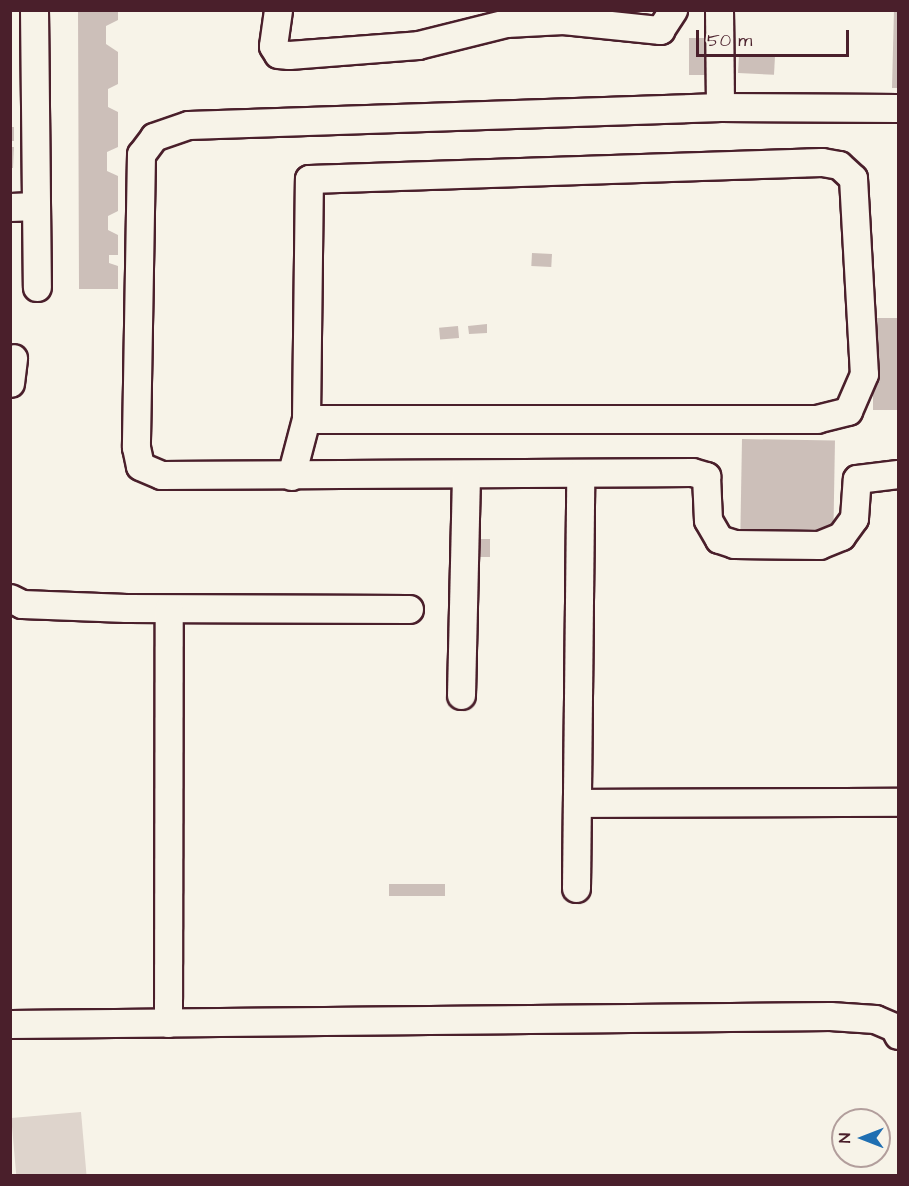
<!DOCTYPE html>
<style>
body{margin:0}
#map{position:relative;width:909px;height:1186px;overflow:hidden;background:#f7f3e8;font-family:"Architects Daughter",sans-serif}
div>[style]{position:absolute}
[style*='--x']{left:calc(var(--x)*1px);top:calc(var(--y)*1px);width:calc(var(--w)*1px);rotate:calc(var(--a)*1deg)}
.green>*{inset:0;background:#ded4cc;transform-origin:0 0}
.building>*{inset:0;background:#ccbfb9;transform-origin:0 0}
.roads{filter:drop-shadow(2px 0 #4a1f2b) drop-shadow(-2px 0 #4a1f2b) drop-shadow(0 2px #4a1f2b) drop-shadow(0 -2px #4a1f2b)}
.minor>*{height:27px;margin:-13.5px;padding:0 13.5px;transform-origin:13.5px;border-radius:13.5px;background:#f7f3e8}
span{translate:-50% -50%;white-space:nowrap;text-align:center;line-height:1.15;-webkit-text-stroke:4.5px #f7f3e8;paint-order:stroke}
.frame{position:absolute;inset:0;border:12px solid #4a1f2b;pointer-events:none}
.north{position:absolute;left:831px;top:1108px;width:60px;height:60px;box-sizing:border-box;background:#f7f3e8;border:2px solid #b29e9c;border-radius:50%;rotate:270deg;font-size:16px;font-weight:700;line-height:24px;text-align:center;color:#4a1f2b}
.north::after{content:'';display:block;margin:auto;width:21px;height:27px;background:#1f6fb2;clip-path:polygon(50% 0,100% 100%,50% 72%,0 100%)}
.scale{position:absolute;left:696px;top:30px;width:153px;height:27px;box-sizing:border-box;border:3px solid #4a1f2b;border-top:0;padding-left:8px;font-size:18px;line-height:21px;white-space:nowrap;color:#4a1f2b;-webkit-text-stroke:4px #f7f3e8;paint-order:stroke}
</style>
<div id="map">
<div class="green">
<div style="left:81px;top:1112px;width:63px;height:70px;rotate:85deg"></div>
</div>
<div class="building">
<div style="clip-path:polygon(78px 10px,118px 10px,118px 20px,106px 26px,106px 44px,118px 52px,118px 84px,108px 89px,108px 107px,118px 112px,118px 147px,107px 152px,107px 171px,118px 176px,118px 211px,108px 216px,108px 230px,118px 235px,118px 255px,109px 255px,109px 263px,118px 266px,118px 289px,79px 289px)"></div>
<div style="clip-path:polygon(894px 10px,898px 10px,898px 88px,892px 88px)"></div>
<div style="left:689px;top:38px;width:21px;height:37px"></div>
<div style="left:739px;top:55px;width:36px;height:18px;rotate:3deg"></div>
<div style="left:10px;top:127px;width:4px;height:14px"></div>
<div style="clip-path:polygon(10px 147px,14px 147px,13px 168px,10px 168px)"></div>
<div style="left:532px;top:253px;width:20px;height:13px;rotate:3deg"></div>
<div style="left:898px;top:318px;width:92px;height:25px;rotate:90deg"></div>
<div style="clip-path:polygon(487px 324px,487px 333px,469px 334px,468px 326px)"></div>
<div style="left:458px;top:326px;width:12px;height:19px;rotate:85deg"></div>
<div style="left:742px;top:439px;width:93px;height:94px;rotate:1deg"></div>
<div style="left:474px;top:539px;width:16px;height:18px"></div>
<div style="left:389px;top:884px;width:56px;height:12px"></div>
</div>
<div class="roads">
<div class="minor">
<div style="--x:34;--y:10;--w:277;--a:89.4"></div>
<div style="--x:278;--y:10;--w:36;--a:98"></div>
<div style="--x:273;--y:46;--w:9;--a:58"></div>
<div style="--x:278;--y:54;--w:11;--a:5"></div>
<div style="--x:289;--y:55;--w:129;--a:-4.4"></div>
<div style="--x:418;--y:45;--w:91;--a:-14"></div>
<div style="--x:506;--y:23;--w:57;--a:-3"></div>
<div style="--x:563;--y:20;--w:98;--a:5.9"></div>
<div style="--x:660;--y:30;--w:24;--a:-57"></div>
<div style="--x:719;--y:10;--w:97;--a:89.4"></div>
<div style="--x:898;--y:108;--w:178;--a:-179.7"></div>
<div style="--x:720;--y:107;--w:532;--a:178.06"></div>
<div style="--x:188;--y:125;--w:36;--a:161"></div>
<div style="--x:154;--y:137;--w:21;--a:127"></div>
<div style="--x:141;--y:154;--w:293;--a:91"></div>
<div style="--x:136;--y:447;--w:19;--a:78"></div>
<div style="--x:140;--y:466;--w:23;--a:23"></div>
<div style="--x:161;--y:475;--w:531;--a:-0.32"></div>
<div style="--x:692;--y:472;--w:15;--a:16"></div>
<div style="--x:706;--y:476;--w:44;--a:87.4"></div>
<div style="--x:708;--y:520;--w:22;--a:60"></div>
<div style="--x:719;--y:539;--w:16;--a:18"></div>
<div style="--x:734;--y:544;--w:85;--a:0.7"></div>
<div style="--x:819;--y:545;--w:24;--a:-22"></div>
<div style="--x:841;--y:536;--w:22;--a:-54"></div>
<div style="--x:854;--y:518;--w:39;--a:-86"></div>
<div style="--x:857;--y:479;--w:41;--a:-7"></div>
<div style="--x:10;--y:207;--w:26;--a:-2"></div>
<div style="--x:10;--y:383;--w:25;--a:-83"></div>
<div style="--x:291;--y:476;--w:59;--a:-75.3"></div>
<div style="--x:306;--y:419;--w:240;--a:-89.3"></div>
<div style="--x:309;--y:179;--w:513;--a:-1.9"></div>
<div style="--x:822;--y:162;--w:17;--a:10"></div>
<div style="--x:839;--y:165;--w:19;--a:43"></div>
<div style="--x:853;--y:178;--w:196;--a:86.8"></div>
<div style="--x:864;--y:374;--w:40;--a:113.4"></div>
<div style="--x:848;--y:411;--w:32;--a:166"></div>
<div style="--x:817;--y:419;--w:511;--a:180"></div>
<div style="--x:10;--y:598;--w:13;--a:27"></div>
<div style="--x:22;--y:604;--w:104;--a:2.2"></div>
<div style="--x:126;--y:608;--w:283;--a:0.2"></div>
<div style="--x:461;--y:695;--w:221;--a:-88.7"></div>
<div style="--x:577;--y:803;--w:321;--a:-0.2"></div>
<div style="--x:576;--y:888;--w:414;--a:-89.4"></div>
<div style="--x:168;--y:1023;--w:414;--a:-89.9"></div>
<div style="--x:10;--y:1024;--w:820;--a:-0.56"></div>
<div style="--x:830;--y:1016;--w:45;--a:3.8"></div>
<div style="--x:875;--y:1019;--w:21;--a:23"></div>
<div style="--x:894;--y:1027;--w:9;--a:63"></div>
</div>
</div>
<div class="frame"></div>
<div class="north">N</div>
<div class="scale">50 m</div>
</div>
